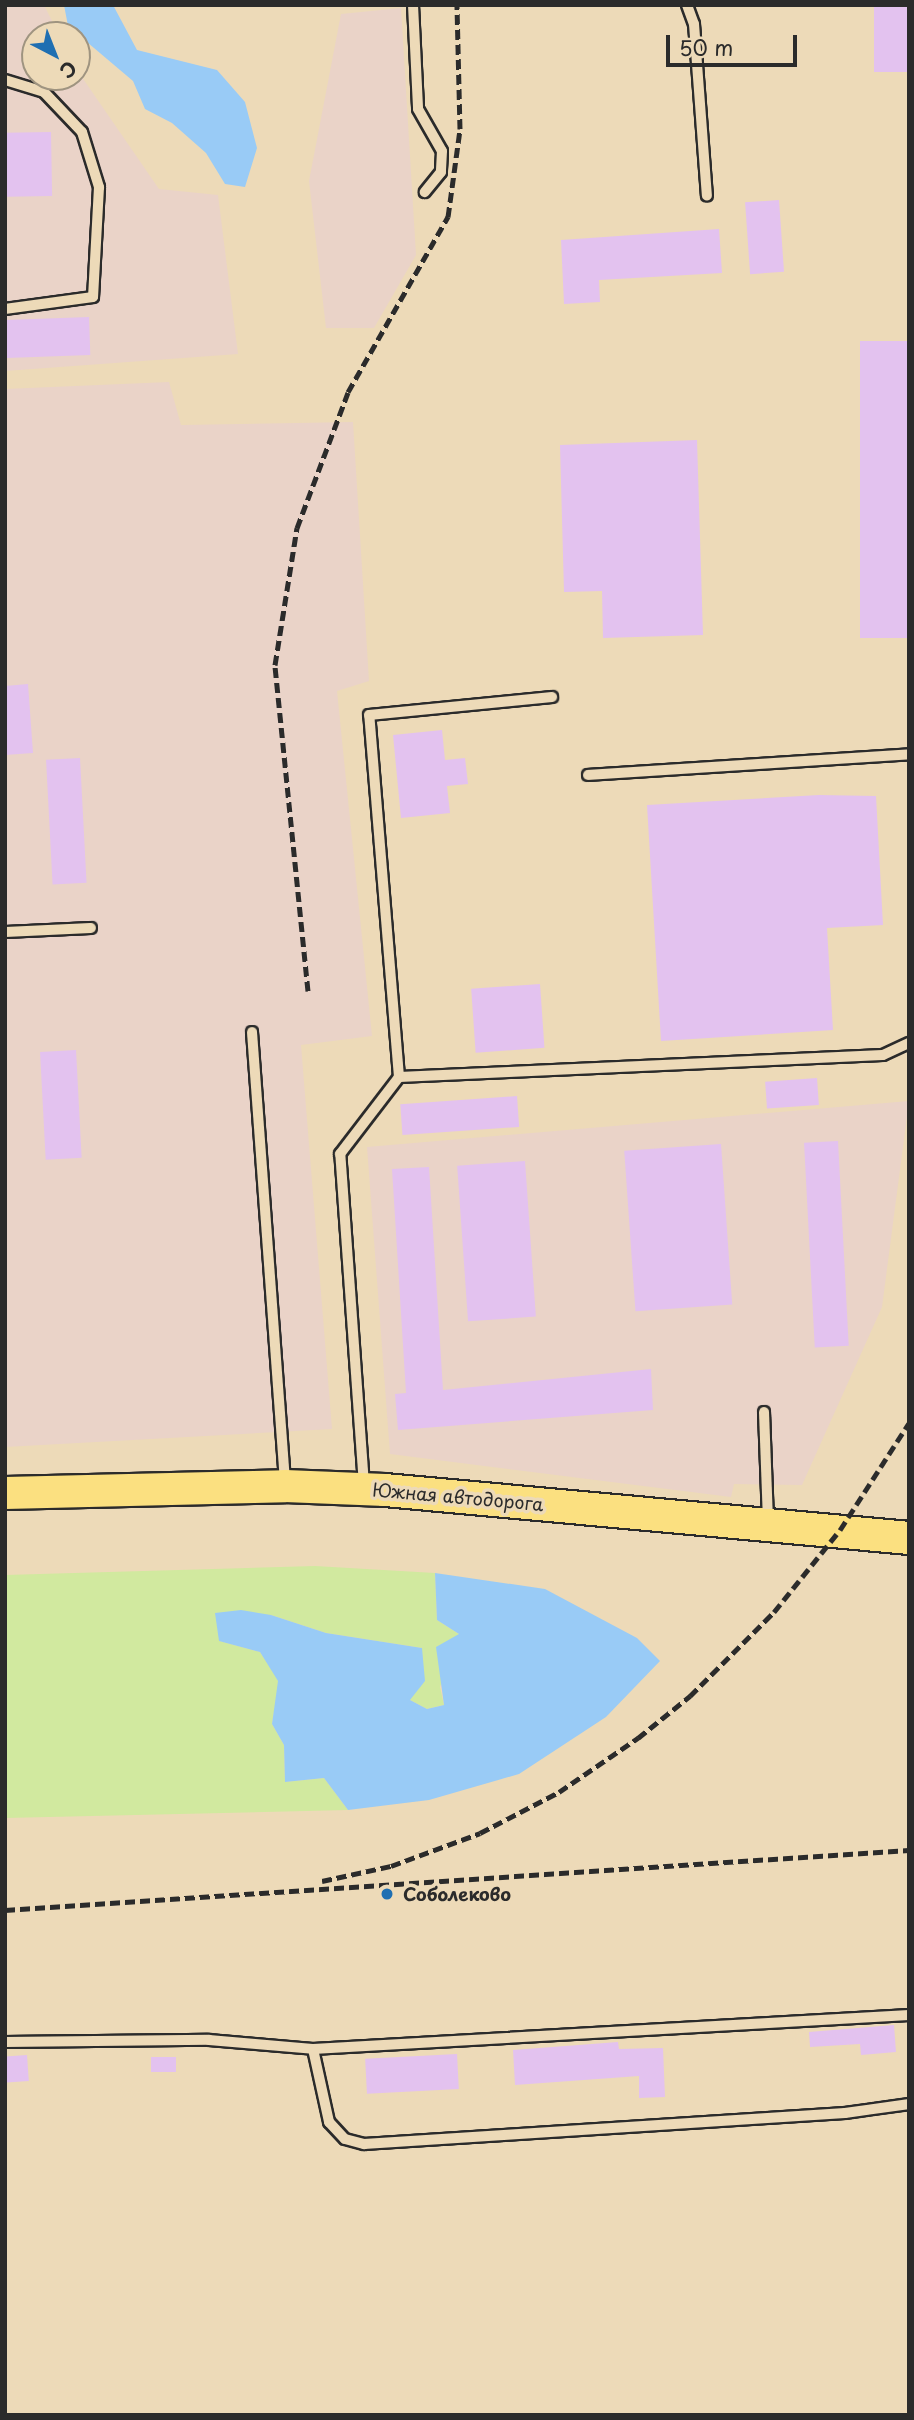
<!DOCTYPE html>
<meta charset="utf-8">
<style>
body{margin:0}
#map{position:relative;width:914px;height:2420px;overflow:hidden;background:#eddab8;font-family:"Playpen Sans",sans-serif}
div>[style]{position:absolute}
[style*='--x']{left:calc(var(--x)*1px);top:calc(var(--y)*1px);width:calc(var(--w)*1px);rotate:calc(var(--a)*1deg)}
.built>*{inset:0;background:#ead3c8}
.green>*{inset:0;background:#d1e99f}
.water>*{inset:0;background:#99cbf6}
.building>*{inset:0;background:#e3c2ef;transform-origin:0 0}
.roads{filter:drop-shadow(2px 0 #2b2b2b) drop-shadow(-2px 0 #2b2b2b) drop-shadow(0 2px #2b2b2b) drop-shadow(0 -2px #2b2b2b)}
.lane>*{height:10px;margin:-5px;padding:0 5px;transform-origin:5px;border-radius:5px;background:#eddab8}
.primary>*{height:32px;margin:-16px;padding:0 16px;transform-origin:16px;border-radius:16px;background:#fbe080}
.rail>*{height:5px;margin-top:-2.5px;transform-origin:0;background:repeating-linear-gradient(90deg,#2b2b2b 0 10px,transparent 0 15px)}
.dots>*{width:19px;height:19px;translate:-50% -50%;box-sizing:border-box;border:4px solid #eddab8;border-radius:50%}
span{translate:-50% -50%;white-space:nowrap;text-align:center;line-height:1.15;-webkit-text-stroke:7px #eddab8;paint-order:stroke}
.street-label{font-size:18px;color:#2b2b2b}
.poi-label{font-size:18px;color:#2b2b2b;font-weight:700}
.left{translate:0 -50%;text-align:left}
.frame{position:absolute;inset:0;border:7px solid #2b2b2b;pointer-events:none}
.north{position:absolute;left:21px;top:21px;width:70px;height:70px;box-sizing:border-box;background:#eddab8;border:2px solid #9f9480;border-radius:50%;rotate:138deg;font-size:19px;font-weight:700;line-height:28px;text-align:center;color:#2b2b2b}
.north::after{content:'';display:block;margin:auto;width:24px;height:32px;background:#1f6fb2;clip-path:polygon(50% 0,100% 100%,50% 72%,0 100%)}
.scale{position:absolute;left:666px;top:35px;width:131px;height:32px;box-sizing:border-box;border:4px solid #2b2b2b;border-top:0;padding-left:9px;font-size:21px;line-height:24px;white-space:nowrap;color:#2b2b2b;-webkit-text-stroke:5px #eddab8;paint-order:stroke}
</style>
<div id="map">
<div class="built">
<div style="clip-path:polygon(5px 5px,44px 5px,59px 35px,35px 35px,35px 77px,77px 77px,77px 70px,159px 189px,218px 195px,238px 354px,5px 371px)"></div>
<div style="clip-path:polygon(401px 8px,416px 255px,374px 328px,326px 328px,309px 181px,341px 14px)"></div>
<div style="clip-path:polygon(169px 382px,181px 425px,353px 422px,369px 681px,337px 691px,372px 1036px,301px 1045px,332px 1429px,5px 1447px,5px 389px)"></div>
<div style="clip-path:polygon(909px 1101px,882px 1307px,802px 1485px,734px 1484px,731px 1497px,390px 1454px,367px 1147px)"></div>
</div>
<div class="green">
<div style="clip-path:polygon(315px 1566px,435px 1573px,437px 1620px,459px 1634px,440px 1687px,444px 1705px,427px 1709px,410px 1700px,422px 1648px,326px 1633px,271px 1615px,220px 1641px,260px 1652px,279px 1681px,272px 1724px,284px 1745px,285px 1782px,324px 1778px,348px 1810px,5px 1818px,5px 1575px)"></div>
</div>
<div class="water">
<div style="clip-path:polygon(64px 5px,113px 5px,137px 50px,217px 70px,245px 102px,257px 148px,245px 187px,225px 184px,206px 153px,172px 123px,145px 109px,133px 81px,68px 26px)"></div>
<div style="clip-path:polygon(435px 1573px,545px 1589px,637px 1638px,660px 1661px,606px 1717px,519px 1774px,429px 1800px,348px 1810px,324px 1778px,285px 1782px,284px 1745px,272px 1724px,278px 1681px,260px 1652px,219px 1641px,215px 1613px,241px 1610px,271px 1615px,326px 1633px,422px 1648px,425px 1681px,410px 1700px,427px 1709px,444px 1705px,436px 1647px,459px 1634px,437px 1620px)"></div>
</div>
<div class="building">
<div style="left:909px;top:5px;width:67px;height:35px;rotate:90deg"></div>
<div style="left:51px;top:132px;width:64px;height:46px;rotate:89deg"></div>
<div style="left:779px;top:200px;width:72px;height:34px;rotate:86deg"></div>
<div style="clip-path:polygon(719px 229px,722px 273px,599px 280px,600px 302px,564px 304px,561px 240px)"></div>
<div style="left:89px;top:317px;width:38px;height:84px;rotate:88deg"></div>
<div style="left:909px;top:341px;width:297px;height:49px;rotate:90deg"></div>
<div style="clip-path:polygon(697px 440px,703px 635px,603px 638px,602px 591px,564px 592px,560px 445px)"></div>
<div style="clip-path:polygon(28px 684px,33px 753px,5px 755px,5px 686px)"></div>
<div style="clip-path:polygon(442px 730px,445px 760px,465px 758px,468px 784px,447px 786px,450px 813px,401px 818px,393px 735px)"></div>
<div style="left:80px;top:758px;width:125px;height:34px;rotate:87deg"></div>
<div style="clip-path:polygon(819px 795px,876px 796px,883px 925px,827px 928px,833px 1030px,661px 1041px,647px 805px)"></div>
<div style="left:540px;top:984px;width:64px;height:69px;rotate:86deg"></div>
<div style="left:76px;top:1050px;width:108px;height:36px;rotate:87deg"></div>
<div style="left:817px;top:1078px;width:27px;height:52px;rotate:86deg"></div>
<div style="left:517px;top:1096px;width:31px;height:117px;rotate:86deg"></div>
<div style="left:838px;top:1141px;width:205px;height:34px;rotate:87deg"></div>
<div style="left:721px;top:1144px;width:161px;height:97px;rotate:86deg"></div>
<div style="left:525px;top:1161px;width:156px;height:68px;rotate:86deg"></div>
<div style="clip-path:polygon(429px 1167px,443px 1390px,651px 1369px,653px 1410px,398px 1430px,395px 1394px,406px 1393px,392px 1169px)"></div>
<div style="clip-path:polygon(894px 2025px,896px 2052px,861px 2055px,860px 2044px,810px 2047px,809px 2032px)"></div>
<div style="clip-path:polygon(618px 2042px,619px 2049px,663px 2048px,665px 2097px,639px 2098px,639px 2076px,515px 2085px,513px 2050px)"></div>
<div style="left:457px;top:2054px;width:35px;height:92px;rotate:87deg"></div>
<div style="left:27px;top:2055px;width:26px;height:22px;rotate:86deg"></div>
<div style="left:176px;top:2057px;width:15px;height:25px;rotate:90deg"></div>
</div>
<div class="roads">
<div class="lane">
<div style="--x:413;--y:5;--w:104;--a:87.2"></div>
<div style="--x:418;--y:109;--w:48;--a:60.3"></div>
<div style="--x:442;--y:151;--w:21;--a:93"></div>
<div style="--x:441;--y:172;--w:26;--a:129"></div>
<div style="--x:687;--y:5;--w:20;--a:70"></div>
<div style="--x:694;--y:24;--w:172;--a:85.7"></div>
<div style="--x:5;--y:80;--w:41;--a:17.1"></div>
<div style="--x:44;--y:92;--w:55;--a:46.5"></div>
<div style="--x:82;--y:132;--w:58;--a:72.8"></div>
<div style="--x:99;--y:187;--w:110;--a:93.1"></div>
<div style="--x:93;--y:297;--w:89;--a:172.2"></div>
<div style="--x:588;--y:775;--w:322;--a:-3.7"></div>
<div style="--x:5;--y:932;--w:86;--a:-2.7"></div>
<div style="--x:252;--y:1032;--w:451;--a:85.8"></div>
<div style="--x:399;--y:1077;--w:484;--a:-2.6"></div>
<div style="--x:883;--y:1055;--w:29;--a:-25"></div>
<div style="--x:764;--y:1412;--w:110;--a:87.9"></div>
<div style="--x:364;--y:1485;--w:332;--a:-94.1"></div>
<div style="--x:340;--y:1154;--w:97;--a:-52.5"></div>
<div style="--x:399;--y:1077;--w:363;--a:-94.7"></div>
<div style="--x:369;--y:715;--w:184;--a:-5.6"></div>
<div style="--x:5;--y:2042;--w:204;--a:-0.6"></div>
<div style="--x:209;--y:2040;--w:104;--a:4.9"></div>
<div style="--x:313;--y:2049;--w:597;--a:-3.27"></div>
<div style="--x:313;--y:2049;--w:75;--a:77.6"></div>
<div style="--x:329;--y:2122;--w:23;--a:47"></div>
<div style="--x:345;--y:2139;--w:20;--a:15"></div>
<div style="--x:364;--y:2144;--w:482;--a:-3.7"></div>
<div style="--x:845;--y:2113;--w:65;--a:-8"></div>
</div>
<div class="primary">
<div style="--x:5;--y:1493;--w:280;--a:-1.4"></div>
<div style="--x:285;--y:1486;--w:100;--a:2.3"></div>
<div style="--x:385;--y:1490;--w:526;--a:5.23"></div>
</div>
</div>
<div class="rail">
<div style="--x:308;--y:991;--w:328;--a:-95.8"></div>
<div style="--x:275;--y:665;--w:139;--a:-80.9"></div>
<div style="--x:297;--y:528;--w:145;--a:-69.4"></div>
<div style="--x:348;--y:392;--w:202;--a:-60.3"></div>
<div style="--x:448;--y:217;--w:89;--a:-82.2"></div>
<div style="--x:460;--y:129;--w:124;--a:-91.4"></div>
<div style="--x:322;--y:1881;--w:71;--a:-12.3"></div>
<div style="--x:391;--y:1866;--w:95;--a:-20.3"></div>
<div style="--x:480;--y:1833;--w:89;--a:-27.4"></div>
<div style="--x:559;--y:1792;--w:96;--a:-34.4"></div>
<div style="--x:638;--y:1738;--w:67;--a:-38.9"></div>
<div style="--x:690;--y:1696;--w:119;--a:-45"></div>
<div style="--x:774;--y:1612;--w:105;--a:-51.2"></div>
<div style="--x:840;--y:1530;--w:127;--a:-57.2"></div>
<div style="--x:5;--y:1910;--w:906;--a:-3.8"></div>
</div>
<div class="dots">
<div style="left:387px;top:1894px;background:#1f6fb2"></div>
</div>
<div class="street-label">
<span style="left:458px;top:1497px;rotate:5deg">Южная автодорога</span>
</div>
<div class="poi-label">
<span class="left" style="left:403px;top:1894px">Соболеково</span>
</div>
<div class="frame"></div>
<div class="north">С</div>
<div class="scale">50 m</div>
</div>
